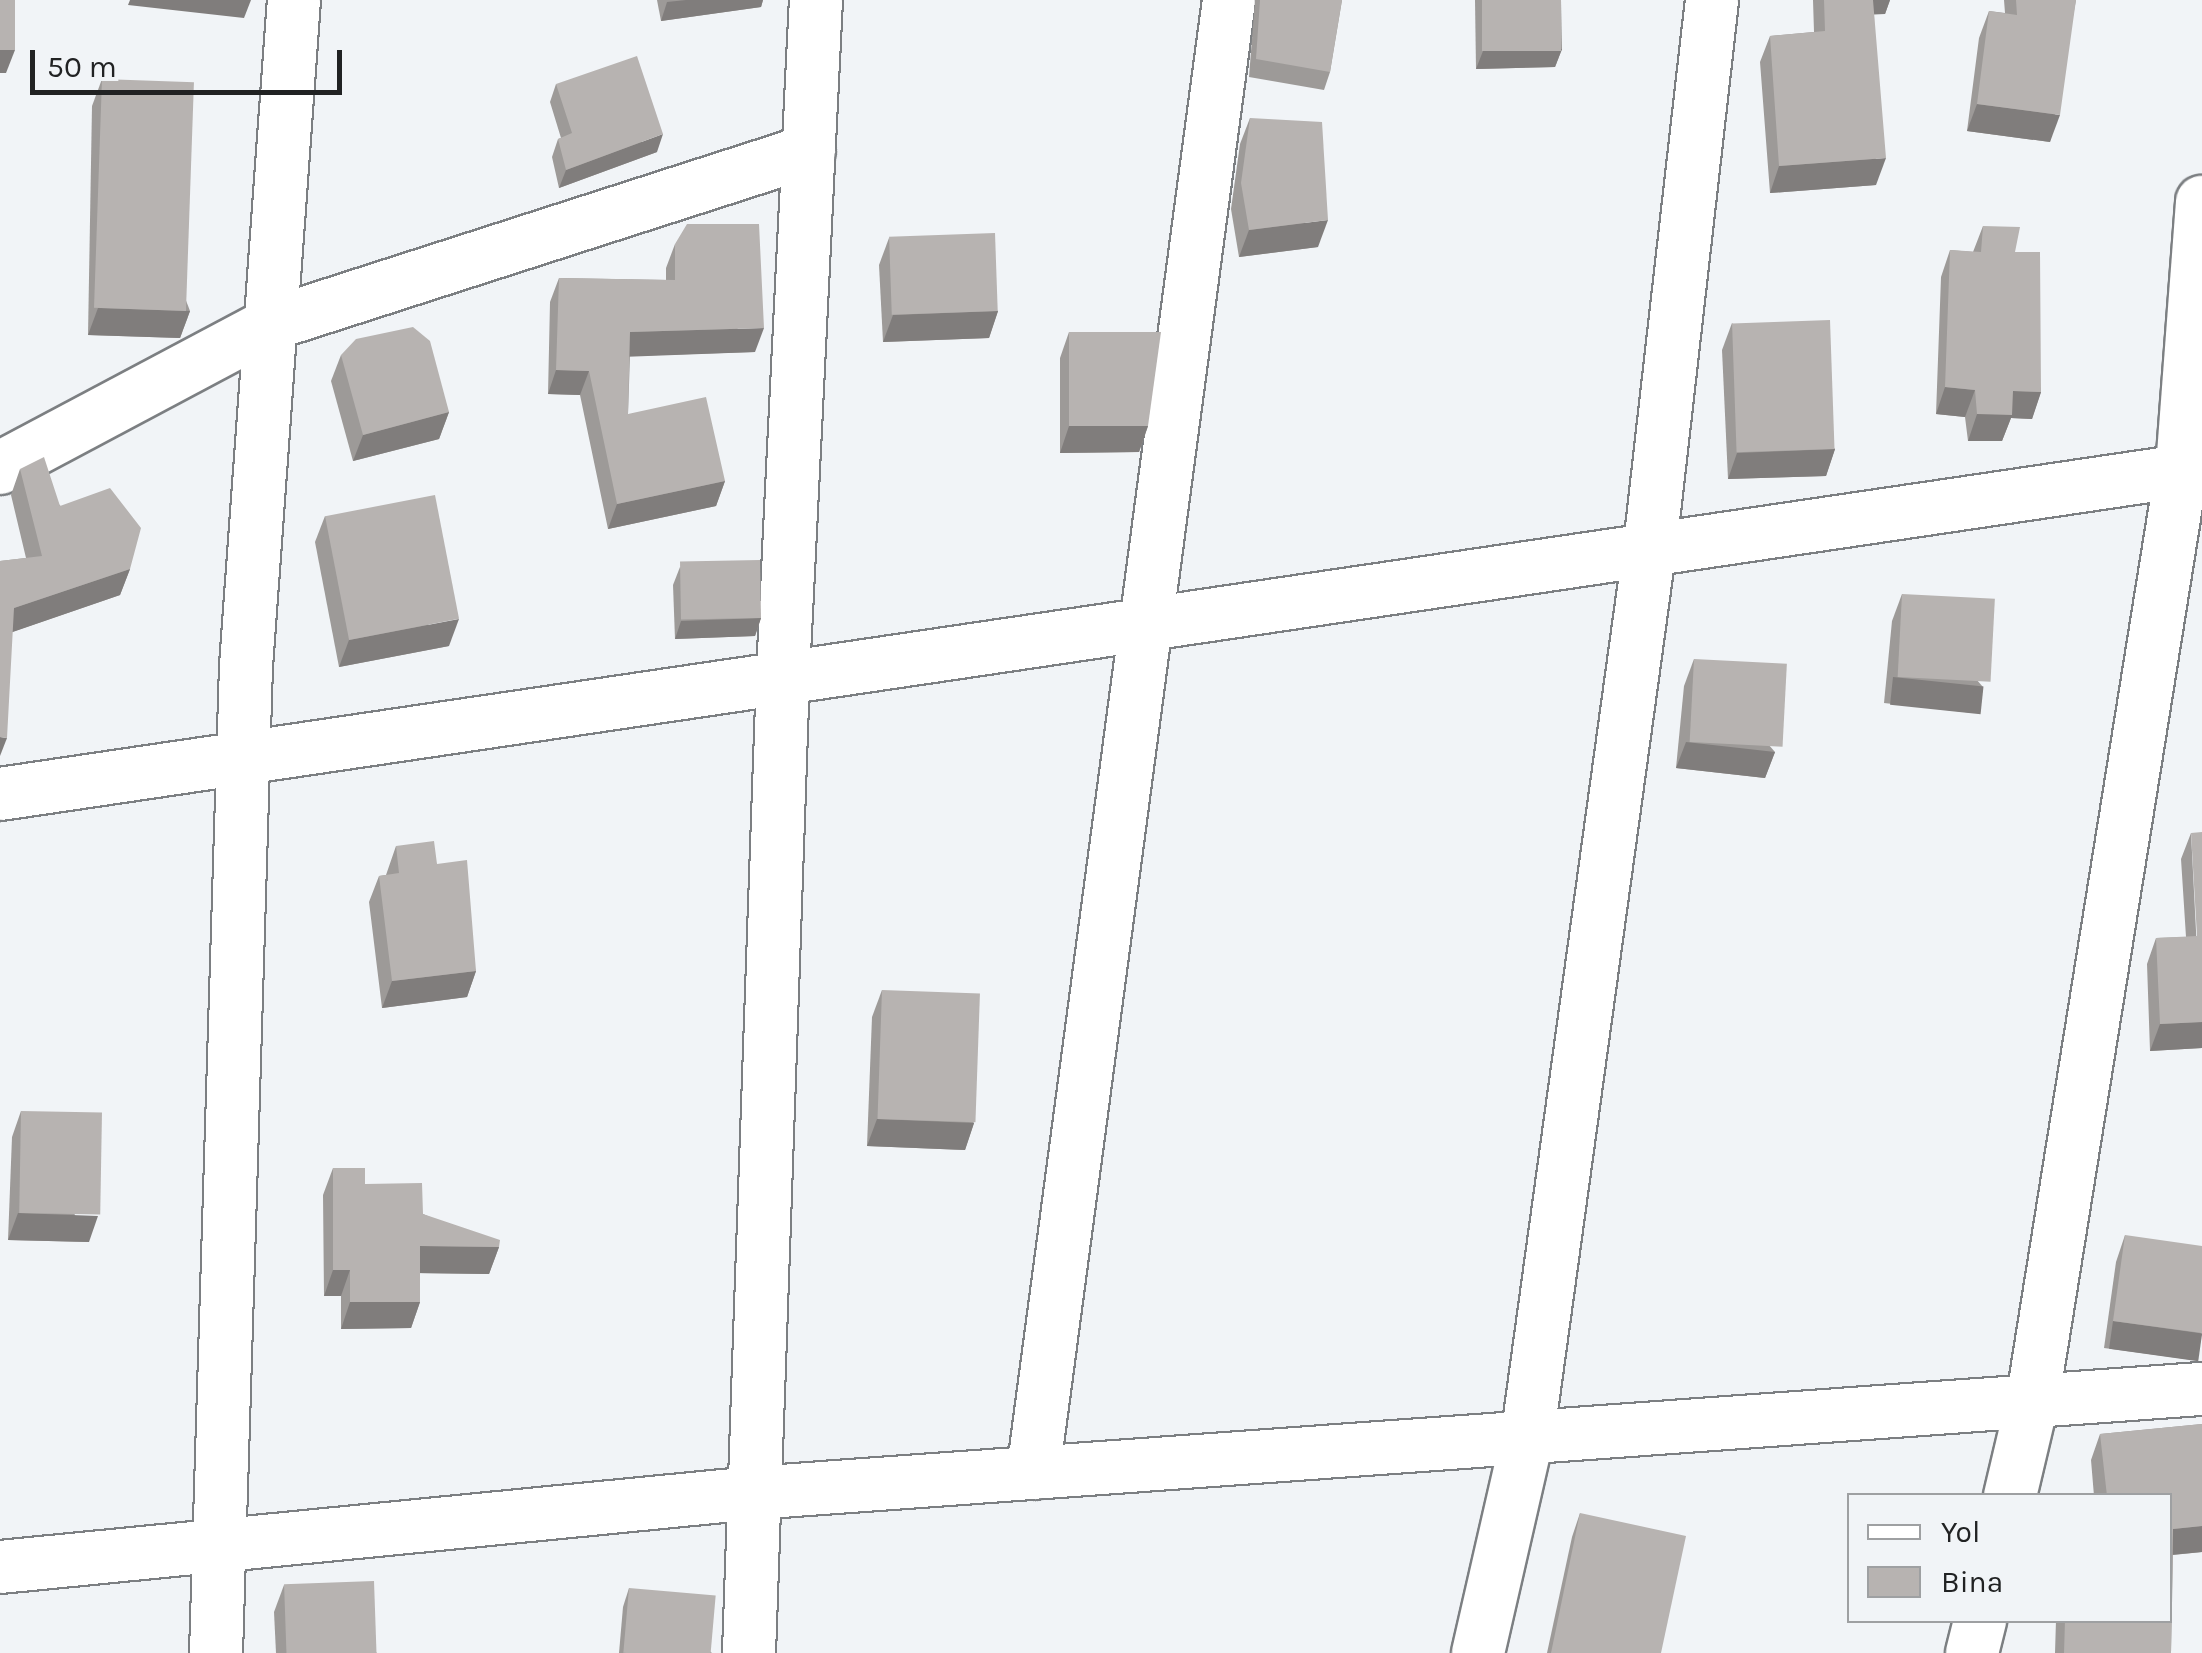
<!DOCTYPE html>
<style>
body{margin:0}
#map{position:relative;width:2202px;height:1653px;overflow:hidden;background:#f1f4f7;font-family:Karla,sans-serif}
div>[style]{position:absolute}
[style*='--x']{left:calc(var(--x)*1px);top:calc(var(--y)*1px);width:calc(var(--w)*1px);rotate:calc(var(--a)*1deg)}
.roads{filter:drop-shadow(2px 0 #7c7f82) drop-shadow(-2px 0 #7c7f82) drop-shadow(0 2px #7c7f82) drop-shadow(0 -2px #7c7f82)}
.minor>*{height:52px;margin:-26px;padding:0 26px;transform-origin:26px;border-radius:26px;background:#fff}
.wall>*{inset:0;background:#9d9a98}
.shaded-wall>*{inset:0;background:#807d7c;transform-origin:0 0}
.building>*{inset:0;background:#b7b3b1;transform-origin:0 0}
span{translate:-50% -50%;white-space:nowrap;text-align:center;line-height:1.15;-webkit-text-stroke:8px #f1f4f7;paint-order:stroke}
.legend{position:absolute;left:1847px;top:1493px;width:325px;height:130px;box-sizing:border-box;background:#f1f4f7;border:2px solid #9ea0a2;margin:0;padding:12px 18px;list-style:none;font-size:30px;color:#212223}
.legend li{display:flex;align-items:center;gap:20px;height:50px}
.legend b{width:50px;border:2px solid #9ea0a2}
.scale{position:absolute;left:30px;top:50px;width:312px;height:45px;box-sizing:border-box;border:5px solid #212223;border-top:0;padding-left:12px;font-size:30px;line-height:35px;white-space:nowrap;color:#212223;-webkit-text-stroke:8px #f1f4f7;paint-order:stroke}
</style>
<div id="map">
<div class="roads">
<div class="minor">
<div style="--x:0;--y:468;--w:307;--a:-28"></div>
<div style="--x:271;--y:324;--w:565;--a:-17.83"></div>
<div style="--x:0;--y:794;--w:2226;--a:-8.42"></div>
<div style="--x:1033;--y:1473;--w:1486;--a:-82.42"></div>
<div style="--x:2010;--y:1496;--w:96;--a:-76.7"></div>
<div style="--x:2032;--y:1403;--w:947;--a:-80.89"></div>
<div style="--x:2182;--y:468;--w:267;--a:-85.7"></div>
<div style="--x:0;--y:1567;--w:757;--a:-5.61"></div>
<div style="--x:753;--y:1493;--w:1453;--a:-4.11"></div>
<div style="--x:216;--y:1653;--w:987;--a:-88.26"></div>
<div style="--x:246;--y:666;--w:668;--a:-85.88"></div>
<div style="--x:749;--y:1653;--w:980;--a:-88.01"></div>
<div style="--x:783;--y:674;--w:675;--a:-87.2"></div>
<div style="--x:1478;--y:1653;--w:220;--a:-77.1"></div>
<div style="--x:1527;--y:1439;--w:901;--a:-82.16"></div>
<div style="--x:1650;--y:546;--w:550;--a:-83.52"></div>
<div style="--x:1972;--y:1653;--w:34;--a:-76"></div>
</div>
</div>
<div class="wall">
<div style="clip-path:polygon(657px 0,763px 0,761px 7px,661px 21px)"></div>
<div style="clip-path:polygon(1255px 0,1342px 0,1330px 72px,1324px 90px,1249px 77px)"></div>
<div style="clip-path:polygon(1475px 0,1561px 0,1562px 49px,1555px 67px,1476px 69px)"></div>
<div style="clip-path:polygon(1813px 0,1890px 0,1885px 14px,1874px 14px,1876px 185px,1770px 193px,1760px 62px,1770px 36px,1814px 32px)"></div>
<div style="clip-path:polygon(2004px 0,2076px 0,2050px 142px,1967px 131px,1979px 38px,1989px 11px,2005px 13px)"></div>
<div style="clip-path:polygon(102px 79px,190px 311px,180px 338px,88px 335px,92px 106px)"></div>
<div style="clip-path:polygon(556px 84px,657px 152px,559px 188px,552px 157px,558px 139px,561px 138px,550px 102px)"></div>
<div style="clip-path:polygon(1250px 118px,1318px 247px,1239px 257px,1231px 209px,1240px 144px)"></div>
<div style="clip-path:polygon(1983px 226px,2015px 252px,2041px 392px,2032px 419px,2011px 418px,2002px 441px,1968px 441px,1965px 417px,1936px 414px,1941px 277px,1950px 250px,1973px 252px)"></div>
<div style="clip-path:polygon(889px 238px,998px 311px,989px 338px,883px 342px,879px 265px)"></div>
<div style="clip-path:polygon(675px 244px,755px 352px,630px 356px,628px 414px,725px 481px,716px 506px,608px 529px,580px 395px,548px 394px,550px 302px,559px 278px,666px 280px,666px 268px)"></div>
<div style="clip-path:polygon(1732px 323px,1835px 449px,1826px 476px,1728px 479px,1722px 350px)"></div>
<div style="clip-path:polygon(1069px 332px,1148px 426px,1139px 452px,1060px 453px,1060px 358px)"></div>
<div style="clip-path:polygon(341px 355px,449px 412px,439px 439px,353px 461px,331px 381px)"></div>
<div style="clip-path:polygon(20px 469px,130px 569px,120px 595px,12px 632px,0 561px,26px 558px,11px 495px)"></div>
<div style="clip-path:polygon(325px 516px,449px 646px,339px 667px,315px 542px)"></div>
<div style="clip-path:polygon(680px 567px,761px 618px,755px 636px,675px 639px,673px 585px)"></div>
<div style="clip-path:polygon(1902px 594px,1983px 687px,1973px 713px,1884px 703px,1892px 621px)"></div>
<div style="clip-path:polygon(1694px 659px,1775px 752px,1765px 778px,1676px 768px,1684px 686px)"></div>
<div style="clip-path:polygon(2191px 833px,2202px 1048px,2150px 1051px,2147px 964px,2156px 938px,2186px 937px,2181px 859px)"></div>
<div style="clip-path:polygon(396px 846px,437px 864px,476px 971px,467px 997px,382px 1008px,369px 902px,379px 876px,386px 875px)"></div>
<div style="clip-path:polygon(882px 990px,974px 1123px,965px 1150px,867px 1146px,872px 1017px)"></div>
<div style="clip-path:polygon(21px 1111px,89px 1242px,8px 1240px,12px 1137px)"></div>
<div style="clip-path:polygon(333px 1168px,423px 1214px,499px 1247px,489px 1274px,420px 1273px,420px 1302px,411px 1328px,341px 1329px,341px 1296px,324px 1296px,323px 1195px)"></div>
<div style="clip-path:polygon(2125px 1235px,2202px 1334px,2193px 1360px,2104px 1348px,2116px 1262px)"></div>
<div style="clip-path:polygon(2202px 1424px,2202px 1552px,2173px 1555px,2171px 1653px,2055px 1653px,2056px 1620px,2170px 1620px,2170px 1496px,2094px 1496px,2091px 1460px,2100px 1434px)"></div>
<div style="clip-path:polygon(1580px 1513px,1661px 1653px,1547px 1653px,1572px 1537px)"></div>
<div style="clip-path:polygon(284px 1585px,377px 1653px,276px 1653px,274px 1612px)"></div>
<div style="clip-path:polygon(629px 1588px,712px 1653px,619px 1653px,623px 1607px)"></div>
</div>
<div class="shaded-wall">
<div style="clip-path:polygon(130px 0,251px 0,244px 18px,128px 5px)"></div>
<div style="clip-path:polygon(686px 0,763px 0,761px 7px,661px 21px,667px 2px)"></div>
<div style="clip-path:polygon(1868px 0,1890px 0,1885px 14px,1863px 15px)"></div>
<div style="clip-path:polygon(1562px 49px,1555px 67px,1476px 69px,1483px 51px)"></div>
<div style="clip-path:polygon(0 50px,15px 50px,6px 73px,0 73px)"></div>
<div style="clip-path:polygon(1977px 104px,2060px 115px,2050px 142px,1967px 131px)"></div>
<div style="clip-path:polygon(663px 134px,657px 152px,559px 188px,566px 170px)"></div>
<div style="clip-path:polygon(1886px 158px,1876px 185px,1770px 193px,1779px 166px)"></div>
<div style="clip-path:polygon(1328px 220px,1318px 247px,1239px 257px,1249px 230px)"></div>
<div style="clip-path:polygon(98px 308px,190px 311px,180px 338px,88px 335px)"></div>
<div style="clip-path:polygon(998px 311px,989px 338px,883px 342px,893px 315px)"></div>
<div style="clip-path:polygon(764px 328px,755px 352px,621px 357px,630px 332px)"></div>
<div style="clip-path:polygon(556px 370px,589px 371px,580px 395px,548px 394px)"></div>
<div style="clip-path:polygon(1945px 387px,1975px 390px,1965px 417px,1936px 414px)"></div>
<div style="clip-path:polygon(2013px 391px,2041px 392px,2032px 419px,2011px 418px,2002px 441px,1968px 441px,1977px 414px)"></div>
<div style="clip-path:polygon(449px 412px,439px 439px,353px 461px,363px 435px)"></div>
<div style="clip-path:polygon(1069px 426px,1148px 426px,1139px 452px,1060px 453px)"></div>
<div style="clip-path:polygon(1835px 449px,1826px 476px,1728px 479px,1737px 453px)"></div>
<div style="clip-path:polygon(725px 481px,716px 506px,608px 529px,617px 504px)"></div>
<div style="clip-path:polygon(130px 569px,120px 595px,4px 635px,14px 608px)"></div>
<div style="clip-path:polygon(761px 618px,755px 636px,675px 639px,681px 621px)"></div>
<div style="clip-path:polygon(459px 619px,449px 646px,339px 667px,349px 640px)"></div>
<div style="left:1893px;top:677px;width:91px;height:28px;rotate:6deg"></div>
<div style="clip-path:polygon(0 737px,7px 738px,0 756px)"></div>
<div style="clip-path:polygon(1686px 742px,1775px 752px,1765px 778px,1676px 768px)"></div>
<div style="clip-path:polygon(476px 971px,467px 997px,382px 1008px,392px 981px)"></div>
<div style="clip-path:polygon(2202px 1022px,2202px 1048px,2150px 1051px,2160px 1024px)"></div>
<div style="clip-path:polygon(877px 1119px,974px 1123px,965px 1150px,867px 1146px)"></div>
<div style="clip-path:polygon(18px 1213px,98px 1216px,89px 1242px,8px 1240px)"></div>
<div style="clip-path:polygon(420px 1246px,499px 1247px,489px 1274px,411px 1273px)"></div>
<div style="clip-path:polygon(333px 1270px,350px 1270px,341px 1296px,324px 1296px)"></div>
<div style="clip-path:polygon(350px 1302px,420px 1302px,411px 1328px,341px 1329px)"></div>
<div style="left:2113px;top:1321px;width:90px;height:28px;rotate:8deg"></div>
<div style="clip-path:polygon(2202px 1526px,2202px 1552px,2170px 1555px,2173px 1529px)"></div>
</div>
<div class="building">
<div style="left:0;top:0;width:15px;height:50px"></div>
<div style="clip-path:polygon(1260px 0,1342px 0,1330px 72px,1256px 59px)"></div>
<div style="left:1482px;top:0;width:79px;height:51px"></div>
<div style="clip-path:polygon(1824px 0,1873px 0,1886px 158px,1779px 166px,1770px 36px,1825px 31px)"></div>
<div style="clip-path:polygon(2016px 0,2076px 0,2060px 115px,1977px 104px,1989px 11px,2017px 15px)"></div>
<div style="clip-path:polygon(637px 56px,663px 134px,566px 170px,558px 139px,572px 133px,556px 84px)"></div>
<div style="left:102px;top:79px;width:92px;height:229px;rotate:2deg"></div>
<div style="clip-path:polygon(1250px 118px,1322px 122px,1328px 220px,1249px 230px,1241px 183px)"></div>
<div style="clip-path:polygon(687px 224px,759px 224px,764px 328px,630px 332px,628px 414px,706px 397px,725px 481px,617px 504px,589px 371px,556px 370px,559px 278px,675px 280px,675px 244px)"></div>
<div style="clip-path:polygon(1983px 226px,2020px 227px,2015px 252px,2040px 252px,2041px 392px,2013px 391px,2012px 415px,1977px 414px,1975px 390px,1945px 387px,1950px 250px,1981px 252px)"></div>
<div style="left:995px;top:233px;width:78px;height:106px;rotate:88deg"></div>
<div style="left:1830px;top:320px;width:129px;height:98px;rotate:88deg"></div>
<div style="clip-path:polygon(413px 327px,430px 341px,449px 412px,363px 435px,341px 355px,356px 339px)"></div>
<div style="clip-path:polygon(1069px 332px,1161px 332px,1148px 426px,1069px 426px)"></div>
<div style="clip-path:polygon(44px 457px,60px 506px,110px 488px,141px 528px,130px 569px,14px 608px,7px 738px,0 737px,0 561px,42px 556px,20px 469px)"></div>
<div style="left:435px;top:495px;width:126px;height:112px;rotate:79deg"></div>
<div style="left:760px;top:560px;width:58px;height:80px;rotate:89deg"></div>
<div style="left:1902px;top:594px;width:93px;height:83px;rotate:3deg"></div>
<div style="left:1694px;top:659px;width:93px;height:83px;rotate:3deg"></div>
<div style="clip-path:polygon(2202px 832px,2202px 1022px,2160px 1024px,2156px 938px,2197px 936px,2191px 833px)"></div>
<div style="clip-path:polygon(434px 841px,437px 864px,467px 860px,476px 971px,392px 981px,379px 876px,399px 873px,396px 846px)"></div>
<div style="left:882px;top:990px;width:98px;height:129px;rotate:2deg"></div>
<div style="left:21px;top:1111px;width:81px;height:102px;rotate:1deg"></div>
<div style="clip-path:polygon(333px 1168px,365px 1168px,365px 1184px,422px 1183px,423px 1214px,500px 1240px,499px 1247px,420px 1246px,420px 1302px,350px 1302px,350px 1270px,333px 1270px)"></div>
<div style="clip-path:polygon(2125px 1235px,2202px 1246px,2202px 1333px,2113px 1321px)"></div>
<div style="clip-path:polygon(2202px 1424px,2202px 1526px,2173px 1529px,2171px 1653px,2064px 1653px,2065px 1620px,2170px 1620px,2170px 1496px,2107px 1496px,2100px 1434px)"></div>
<div style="clip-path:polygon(1580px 1513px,1686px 1536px,1661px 1653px,1551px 1653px)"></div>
<div style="left:374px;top:1581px;width:72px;height:90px;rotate:88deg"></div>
<div style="left:629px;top:1588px;width:87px;height:65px;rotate:5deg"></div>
</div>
<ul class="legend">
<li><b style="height:12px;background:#fff"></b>Yol</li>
<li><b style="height:28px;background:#b7b3b1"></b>Bina</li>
</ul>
<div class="scale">50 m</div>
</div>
